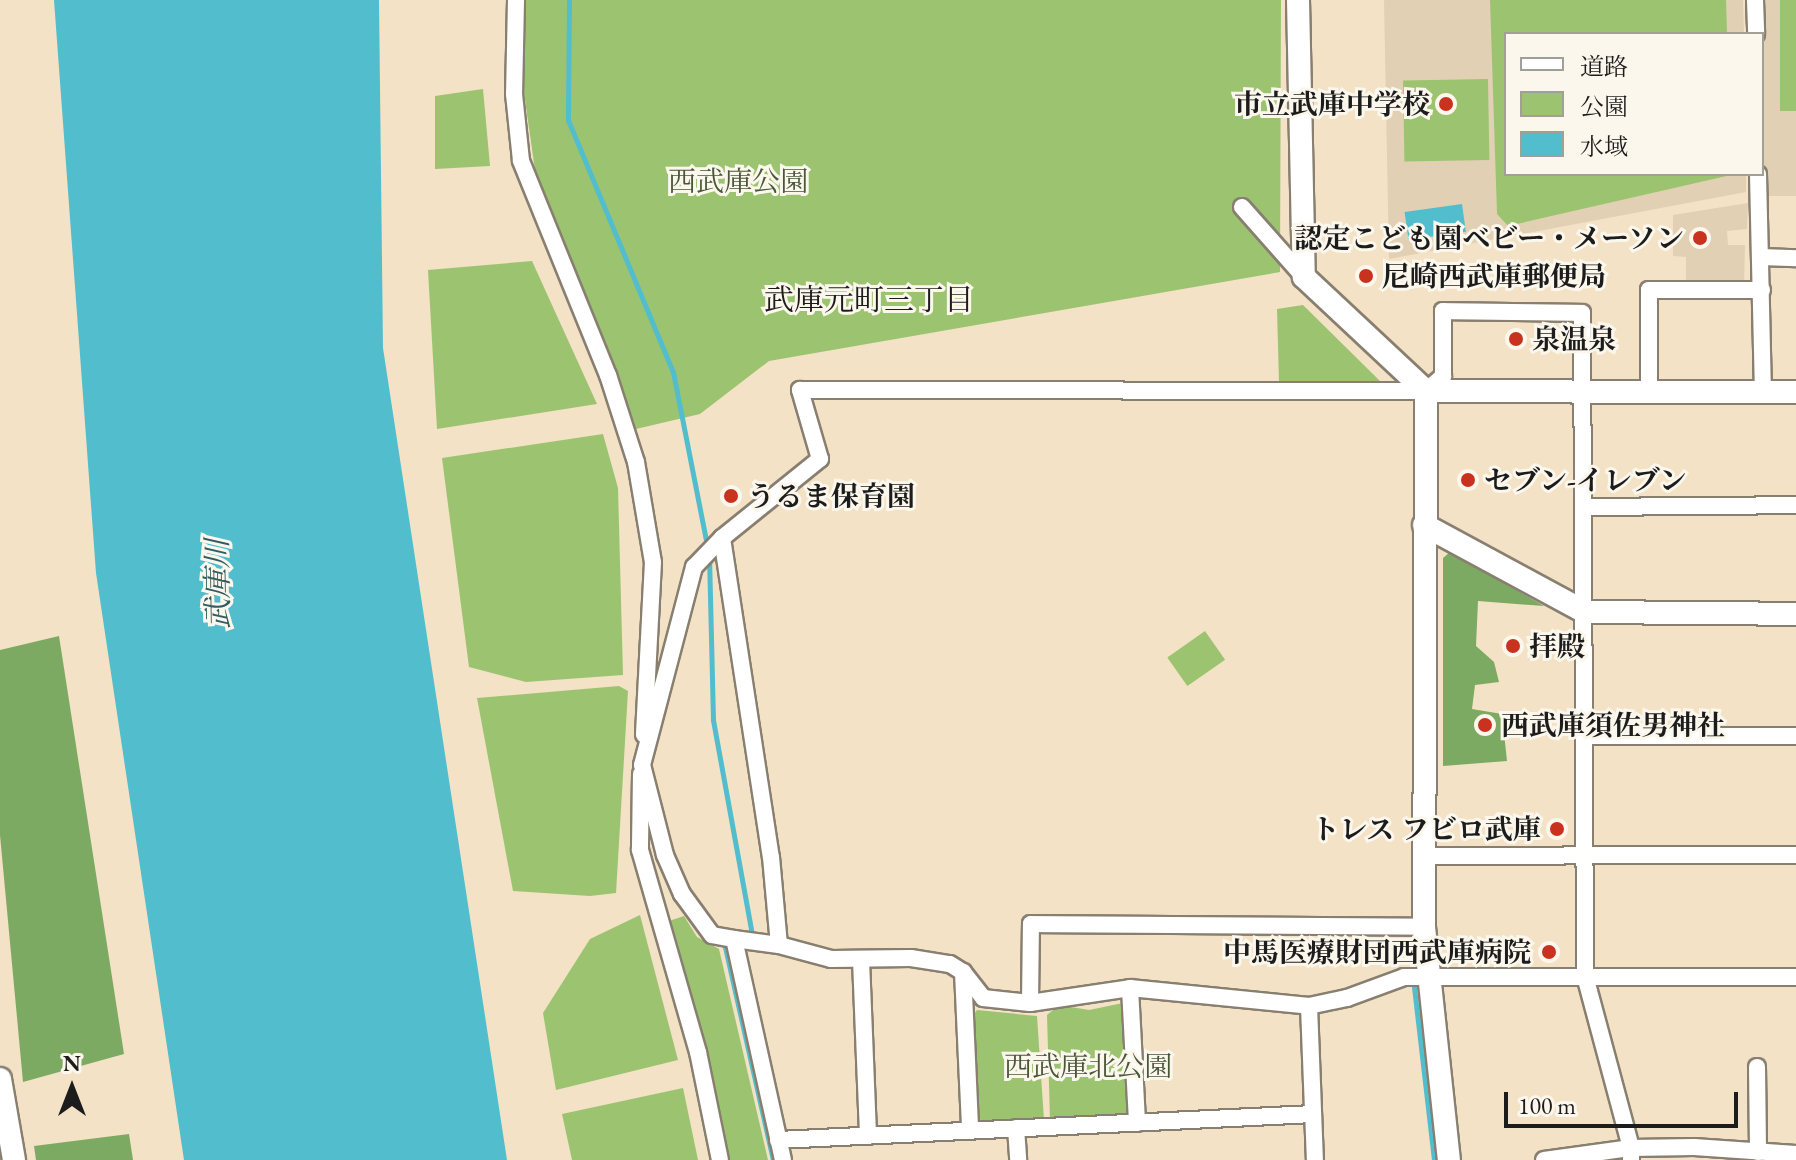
<!DOCTYPE html>
<meta charset="utf-8">
<style>
body{margin:0}
#map{position:relative;width:1796px;height:1160px;overflow:hidden;background:#f3e2c5;font-family:"EB Garamond","Noto Serif JP",serif}
div>[style]{position:absolute}
[style*='--x']{left:calc(var(--x)*1px);top:calc(var(--y)*1px);width:calc(var(--w)*1px);rotate:calc(var(--a)*1deg)}
.built>*{inset:0;background:#e2d0b4;transform-origin:0 0}
.green>*{inset:0;background:#9cc470;transform-origin:0 0}
.forest>*{inset:0;background:#7daa62}
.water>*{inset:0;background:#52bdcd;transform-origin:0 0}
.stream>*{height:5px;margin:-2.5px;padding:0 2.5px;transform-origin:2.5px;border-radius:2.5px;background:#52bdcd}
.roads{filter:drop-shadow(2px 0 #887f70) drop-shadow(-2px 0 #887f70) drop-shadow(0 2px #887f70) drop-shadow(0 -2px #887f70)}
.street>*{height:16px;margin:-8px;padding:0 8px;transform-origin:8px;border-radius:8px;background:#fff}
.secondary>*{height:22px;margin:-11px;padding:0 11px;transform-origin:11px;border-radius:11px;background:#fff}
.dots>*{width:22px;height:22px;translate:-50% -50%;box-sizing:border-box;border:4px solid #fbf7ec;border-radius:50%}
span{translate:-50% -50%;white-space:nowrap;text-align:center;line-height:1.15;-webkit-text-stroke:6px #fbf7ec;paint-order:stroke}
.poi-label{font-size:28px;color:#1c1c1c;font-weight:700}
.right{translate:-100% -50%;text-align:right}
.left{translate:0 -50%;text-align:left}
.park-label{font-size:28px;color:#495739}
.neighbourhood-label{font-size:30px;color:#1c1c1c}
.water-label{font-size:30px;color:#325c63;font-style:italic}
.legend{position:absolute;left:1504px;top:32px;width:260px;height:144px;box-sizing:border-box;background:#fbf7ec;border:2px solid #a29f99;margin:0;padding:10px 14px;list-style:none;font-size:24px;color:#1c1c1c}
.legend li{display:flex;align-items:center;gap:16px;height:40px}
.legend b{width:40px;border:2px solid #a29f99}
.north{position:absolute;left:32px;top:1048px;width:80px;height:80px;-webkit-text-stroke:6px #fbf7ec;paint-order:stroke;rotate:0deg;font-size:22px;font-weight:700;line-height:32px;text-align:center;color:#1c1c1c}
.north::after{content:'';display:block;margin:auto;width:28px;height:36px;background:#1c1c1c;clip-path:polygon(50% 0,100% 100%,50% 72%,0 100%)}
.scale{position:absolute;left:1504px;top:1092px;width:234px;height:36px;box-sizing:border-box;border:4px solid #1c1c1c;border-top:0;padding-left:10px;font-size:24px;line-height:28px;white-space:nowrap;color:#1c1c1c;-webkit-text-stroke:6px #fbf7ec;paint-order:stroke}
</style>
<div id="map">
<div class="built">
<div style="clip-path:polygon(1384px 0,1743px 0,1744px 34px,1506px 34px,1506px 174px,1746px 174px,1746px 192px,1389px 259px)"></div>
<div style="left:1764px;top:0;width:32px;height:196px"></div>
<div style="clip-path:polygon(1748px 203px,1747px 229px,1727px 231px,1728px 245px,1745px 245px,1744px 286px,1686px 283px,1686px 257px,1673px 256px,1673px 215px)"></div>
</div>
<div class="green">
<div style="clip-path:polygon(526px 0,1281px 0,1280px 272px,769px 361px,700px 414px,636px 429px,622px 386px,535px 170px,524px 93px)"></div>
<div style="clip-path:polygon(1490px 0,1726px 0,1727px 34px,1506px 34px,1506px 174px,1731px 175px,1508px 226px,1497px 214px)"></div>
<div style="left:1780px;top:0;width:16px;height:111px"></div>
<div style="left:1488px;top:79px;width:81px;height:85px;rotate:89deg"></div>
<div style="clip-path:polygon(483px 89px,490px 166px,435px 169px,435px 96px)"></div>
<div style="clip-path:polygon(532px 261px,597px 404px,437px 429px,428px 270px)"></div>
<div style="clip-path:polygon(1303px 305px,1381px 382px,1279px 382px,1277px 309px)"></div>
<div style="clip-path:polygon(603px 434px,618px 488px,623px 675px,526px 682px,469px 667px,442px 458px)"></div>
<div style="left:1205px;top:631px;width:35px;height:46px;rotate:55deg"></div>
<div style="clip-path:polygon(619px 686px,628px 691px,616px 893px,590px 896px,513px 891px,477px 698px)"></div>
<div style="clip-path:polygon(640px 915px,678px 1060px,556px 1090px,543px 1013px,590px 939px)"></div>
<div style="clip-path:polygon(684px 916px,697px 937px,719px 949px,768px 1160px,730px 1160px,703px 1036px,669px 921px)"></div>
<div style="clip-path:polygon(1123px 1003px,1130px 1116px,1050px 1120px,1047px 1015px,1059px 1005px,1089px 1010px)"></div>
<div style="clip-path:polygon(977px 1010px,1037px 1016px,1044px 1120px,983px 1122px,977px 1117px,972px 1016px)"></div>
<div style="clip-path:polygon(683px 1088px,698px 1160px,572px 1160px,562px 1114px)"></div>
</div>
<div class="forest">
<div style="clip-path:polygon(1450px 552px,1544px 606px,1478px 601px,1476px 646px,1494px 662px,1499px 682px,1475px 685px,1472px 709px,1502px 714px,1507px 761px,1443px 766px,1443px 558px)"></div>
<div style="clip-path:polygon(59px 636px,124px 1054px,23px 1082px,0 835px,0 650px)"></div>
<div style="clip-path:polygon(129px 1134px,133px 1160px,36px 1160px,34px 1146px)"></div>
</div>
<div class="water">
<div style="clip-path:polygon(54px 0,379px 0,383px 348px,507px 1160px,184px 1160px,96px 573px)"></div>
<div style="left:1462px;top:204px;width:28px;height:58px;rotate:82deg"></div>
</div>
<div class="stream">
<div style="--x:569;--y:0;--w:120;--a:90.5"></div>
<div style="--x:568;--y:120;--w:273;--a:67.4"></div>
<div style="--x:673;--y:372;--w:177;--a:78.9"></div>
<div style="--x:709;--y:556;--w:164;--a:88.6"></div>
<div style="--x:713;--y:720;--w:213;--a:79.7"></div>
<div style="--x:725;--y:947;--w:218;--a:77.3"></div>
<div style="--x:1414;--y:987;--w:174;--a:83.4"></div>
</div>
<div class="roads">
<div class="street">
<div style="--x:516;--y:0;--w:94;--a:91.2"></div>
<div style="--x:514;--y:94;--w:67;--a:84"></div>
<div style="--x:521;--y:161;--w:231;--a:67.9"></div>
<div style="--x:608;--y:375;--w:91;--a:72.2"></div>
<div style="--x:636;--y:462;--w:101;--a:80.4"></div>
<div style="--x:653;--y:562;--w:173;--a:93"></div>
<div style="--x:1755;--y:0;--w:34;--a:88"></div>
<div style="--x:1758;--y:174;--w:218;--a:88.7"></div>
<div style="--x:1242;--y:207;--w:94;--a:48.5"></div>
<div style="--x:1761;--y:257;--w:35;--a:2"></div>
<div style="--x:1649;--y:392;--w:102;--a:-90"></div>
<div style="--x:1649;--y:290;--w:113;--a:0"></div>
<div style="--x:1585;--y:507;--w:211;--a:-0.5"></div>
<div style="--x:722;--y:538;--w:323;--a:81.3"></div>
<div style="--x:771;--y:857;--w:88;--a:84.8"></div>
<div style="--x:1584;--y:736;--w:212;--a:0"></div>
<div style="--x:641;--y:774;--w:76;--a:90.8"></div>
<div style="--x:640;--y:850;--w:210;--a:74"></div>
<div style="--x:698;--y:1052;--w:110;--a:78.5"></div>
<div style="--x:1424;--y:856;--w:372;--a:-0.2"></div>
<div style="--x:734;--y:939;--w:22;--a:-170"></div>
<div style="--x:712;--y:935;--w:51;--a:-126.2"></div>
<div style="--x:682;--y:894;--w:43;--a:-113.6"></div>
<div style="--x:665;--y:855;--w:93;--a:-104.3"></div>
<div style="--x:642;--y:765;--w:205;--a:-75.3"></div>
<div style="--x:694;--y:567;--w:40;--a:-46"></div>
<div style="--x:722;--y:538;--w:126;--a:-38.9"></div>
<div style="--x:820;--y:459;--w:72;--a:-106.2"></div>
<div style="--x:800;--y:390;--w:626;--a:0.09"></div>
<div style="--x:1426;--y:391;--w:23;--a:-41"></div>
<div style="--x:1443;--y:376;--w:65;--a:-90"></div>
<div style="--x:1443;--y:311;--w:139;--a:0.8"></div>
<div style="--x:1582;--y:313;--w:663;--a:89.74"></div>
<div style="--x:1585;--y:976;--w:178;--a:75"></div>
<div style="--x:1631;--y:1148;--w:12;--a:90"></div>
<div style="--x:861;--y:960;--w:176;--a:87.7"></div>
<div style="--x:963;--y:972;--w:156;--a:87.4"></div>
<div style="--x:1130;--y:988;--w:135;--a:87"></div>
<div style="--x:1030;--y:1003;--w:79;--a:-89.3"></div>
<div style="--x:1031;--y:924;--w:393;--a:0.4"></div>
<div style="--x:1309;--y:1006;--w:154;--a:87.8"></div>
<div style="--x:1757;--y:1067;--w:85;--a:89.3"></div>
<div style="--x:1016;--y:1128;--w:32;--a:86"></div>
<div style="--x:778;--y:1140;--w:536;--a:-2.78"></div>
<div style="--x:783;--y:1160;--w:226;--a:-102.5"></div>
<div style="--x:734;--y:939;--w:45;--a:7.6"></div>
<div style="--x:779;--y:945;--w:54;--a:15.1"></div>
<div style="--x:831;--y:959;--w:80;--a:-0.7"></div>
<div style="--x:911;--y:958;--w:39;--a:9"></div>
<div style="--x:950;--y:964;--w:15;--a:32"></div>
<div style="--x:963;--y:972;--w:33;--a:52"></div>
<div style="--x:983;--y:998;--w:47;--a:6.1"></div>
<div style="--x:1030;--y:1003;--w:101;--a:-8.5"></div>
<div style="--x:1130;--y:988;--w:180;--a:5.7"></div>
<div style="--x:1309;--y:1006;--w:39;--a:-12"></div>
<div style="--x:1347;--y:998;--w:61;--a:-20.2"></div>
<div style="--x:1404;--y:977;--w:392;--a:0"></div>
<div style="--x:1544;--y:1160;--w:88;--a:-7.9"></div>
<div style="--x:1631;--y:1148;--w:63;--a:-0.9"></div>
<div style="--x:1694;--y:1147;--w:102;--a:3.9"></div>
</div>
<div class="secondary">
<div style="--x:1298;--y:0;--w:277;--a:88.8"></div>
<div style="--x:1304;--y:277;--w:167;--a:43.1"></div>
<div style="--x:1426;--y:391;--w:370;--a:0.2"></div>
<div style="--x:1426;--y:391;--w:536;--a:90.21"></div>
<div style="--x:1424;--y:927;--w:234;--a:83.9"></div>
<div style="--x:1424;--y:525;--w:183;--a:28.4"></div>
<div style="--x:1585;--y:612;--w:211;--a:0.5"></div>
<div style="--x:0;--y:1079;--w:82;--a:80.2"></div>
</div>
</div>
<div class="dots">
<div style="left:1446px;top:104px;background:#c8321e"></div>
<div style="left:1700px;top:238px;background:#c8321e"></div>
<div style="left:1366px;top:276px;background:#c8321e"></div>
<div style="left:1516px;top:339px;background:#c8321e"></div>
<div style="left:1468px;top:480px;background:#c8321e"></div>
<div style="left:731px;top:496px;background:#c8321e"></div>
<div style="left:1513px;top:646px;background:#c8321e"></div>
<div style="left:1485px;top:725px;background:#c8321e"></div>
<div style="left:1557px;top:829px;background:#c8321e"></div>
<div style="left:1549px;top:952px;background:#c8321e"></div>
</div>
<div class="poi-label">
<span class="right" style="left:1430px;top:104px">市立武庫中学校</span>
<span class="right" style="left:1684px;top:238px">認定こども園ベビー・メーソン</span>
<span class="left" style="left:1382px;top:276px">尼崎西武庫郵便局</span>
<span class="left" style="left:1532px;top:339px">泉温泉</span>
<span class="left" style="left:1484px;top:480px">セブン-イレブン</span>
<span class="left" style="left:747px;top:496px">うるま保育園</span>
<span class="left" style="left:1529px;top:646px">拝殿</span>
<span class="left" style="left:1501px;top:725px">西武庫須佐男神社</span>
<span class="right" style="left:1541px;top:829px">トレス フビロ武庫</span>
<span class="right" style="left:1531px;top:952px">中馬医療財団西武庫病院</span>
</div>
<div class="park-label">
<span style="left:738px;top:181px">西武庫公園</span>
<span style="left:1088px;top:1066px">西武庫北公園</span>
</div>
<div class="neighbourhood-label">
<span style="left:869px;top:300px">武庫元町三丁目</span>
</div>
<div class="water-label">
<span style="left:218px;top:584px;rotate:-91deg">武庫川</span>
</div>
<ul class="legend">
<li><b style="height:10px;background:#fff"></b>道路</li>
<li><b style="height:22px;background:#9cc470"></b>公園</li>
<li><b style="height:22px;background:#52bdcd"></b>水域</li>
</ul>
<div class="north">N</div>
<div class="scale">100 m</div>
</div>
